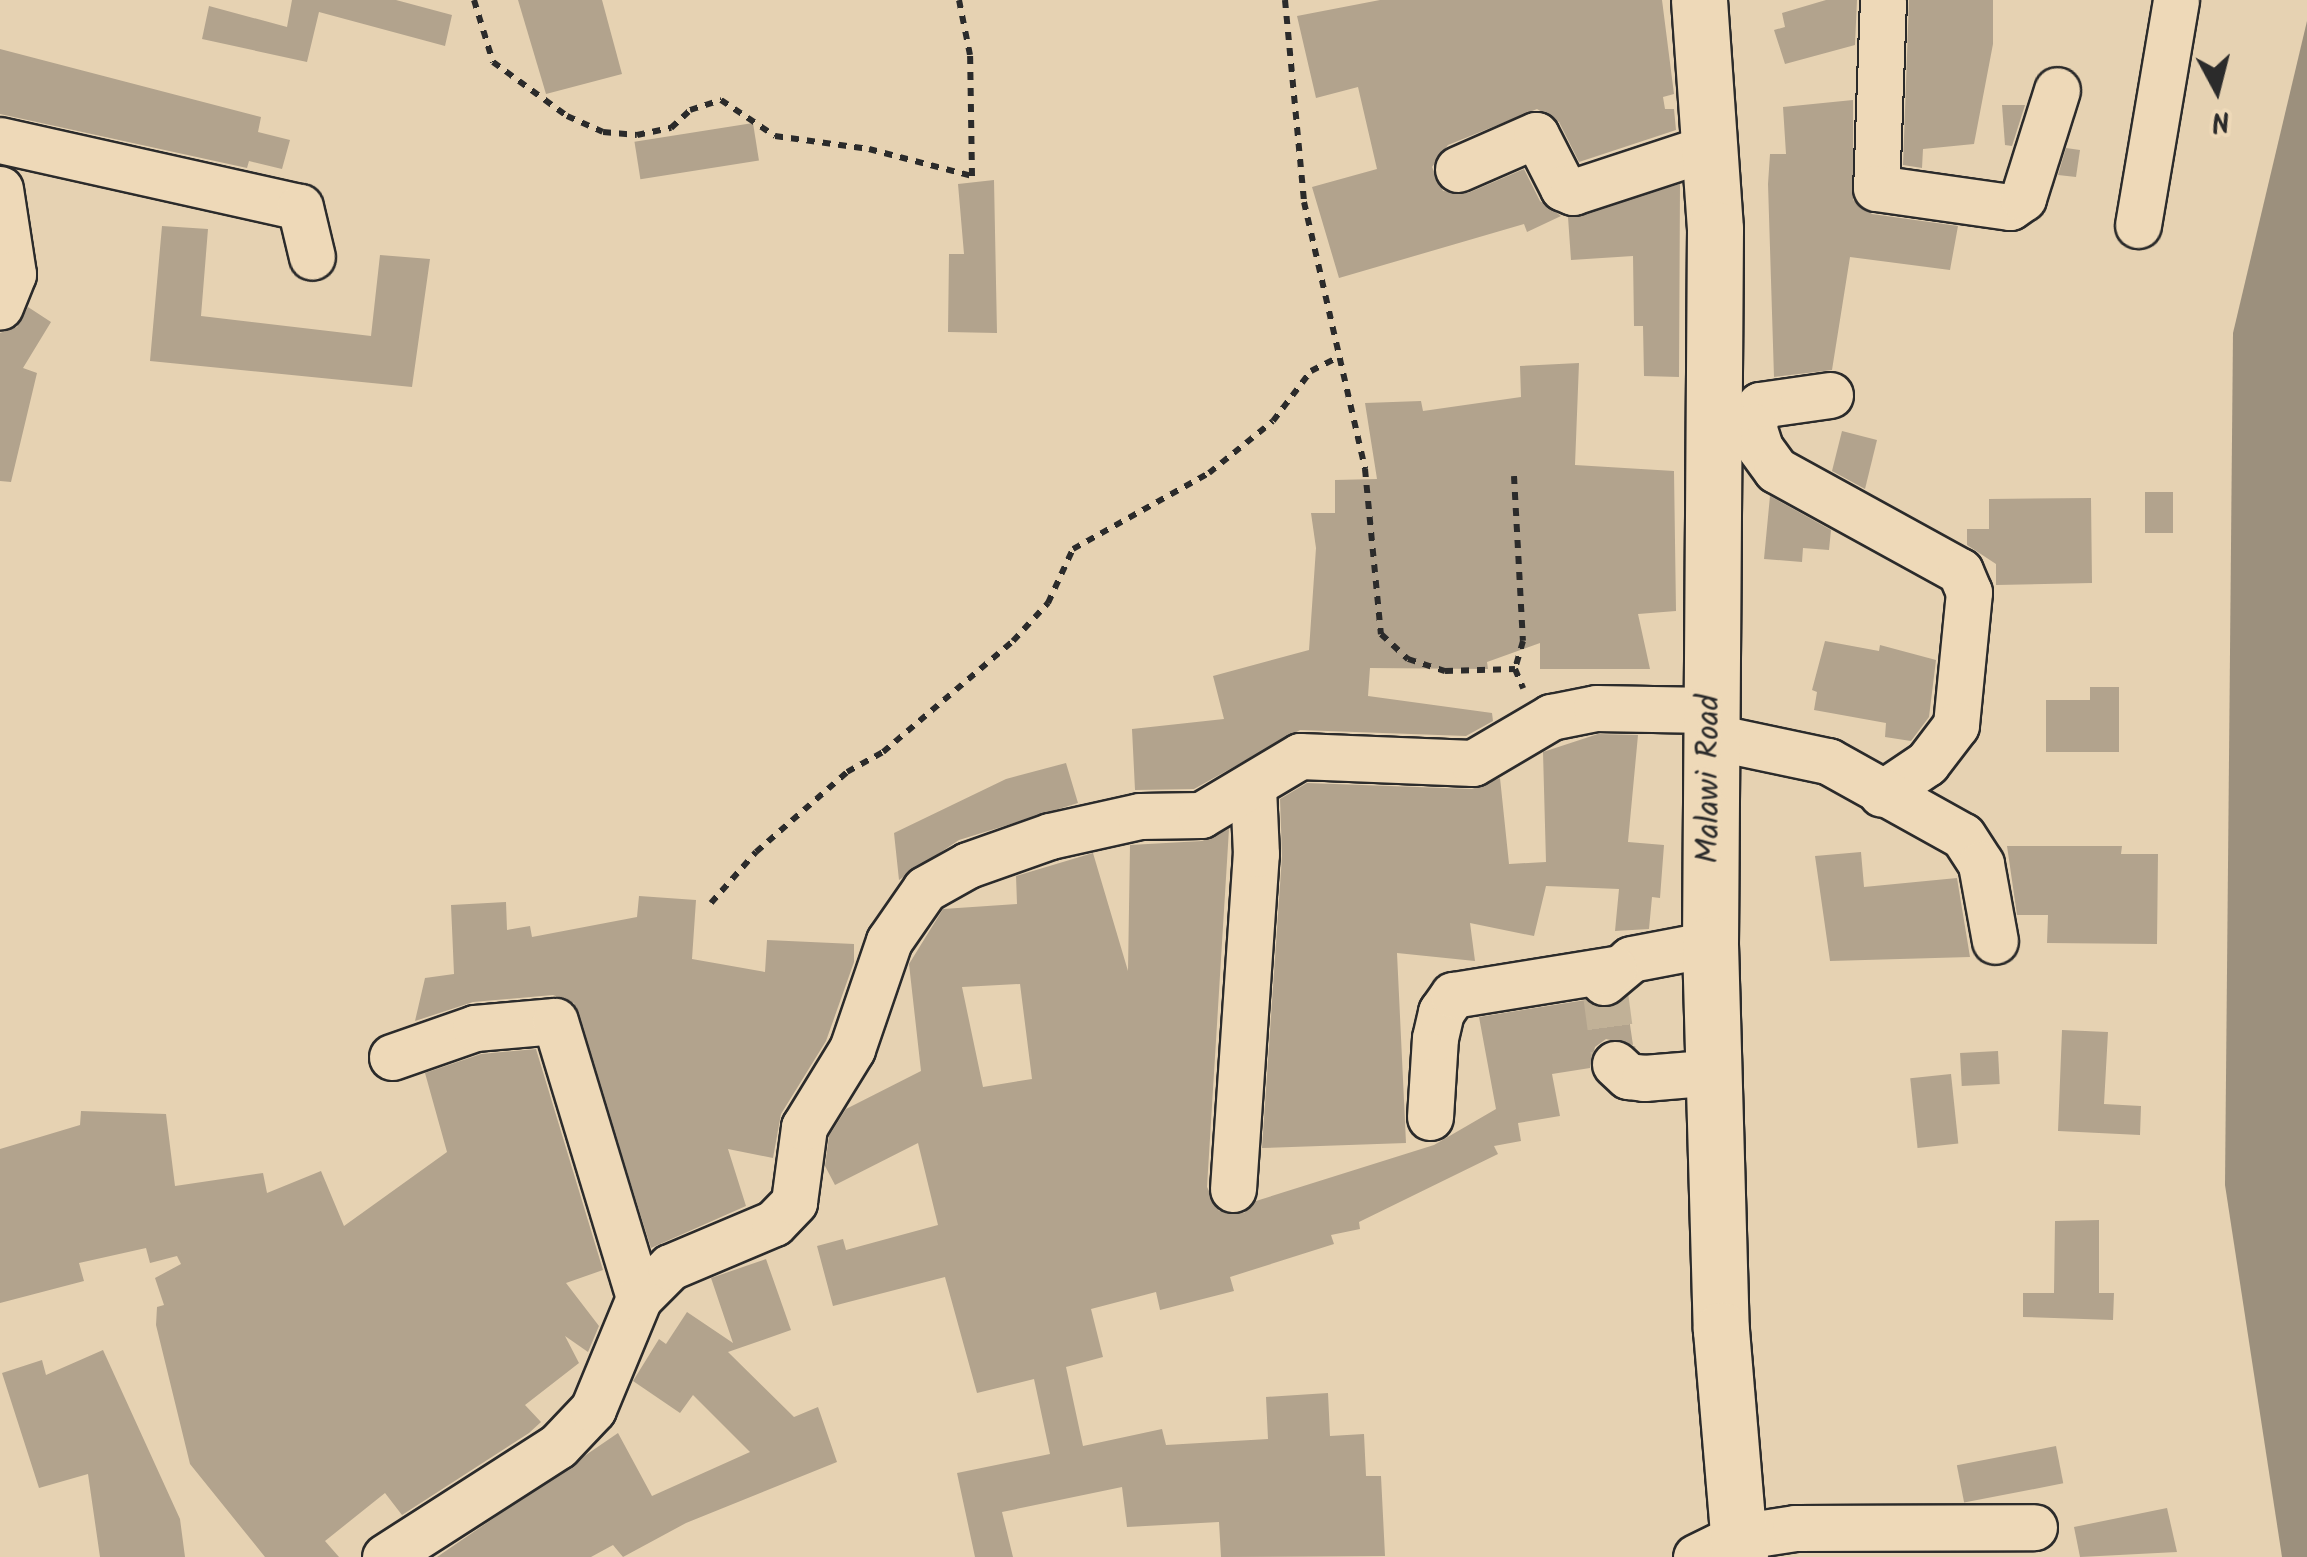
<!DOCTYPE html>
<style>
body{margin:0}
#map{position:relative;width:2307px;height:1557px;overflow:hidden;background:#e6d2b2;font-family:Kalam,sans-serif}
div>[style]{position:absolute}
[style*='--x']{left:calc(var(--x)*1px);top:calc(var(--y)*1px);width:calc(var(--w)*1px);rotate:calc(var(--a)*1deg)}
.water>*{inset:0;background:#9c907d}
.building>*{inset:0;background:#b2a38d;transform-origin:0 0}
.minor-tunnel>*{height:45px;margin-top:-22.5px;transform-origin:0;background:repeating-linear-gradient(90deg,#c1b197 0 45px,transparent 0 67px)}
.path>*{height:6px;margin-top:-3px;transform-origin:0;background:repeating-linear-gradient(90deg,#2b2b2b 0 8px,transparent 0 16px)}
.roads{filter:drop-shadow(2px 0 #2b2b2b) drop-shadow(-2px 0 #2b2b2b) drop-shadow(0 2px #2b2b2b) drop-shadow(0 -2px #2b2b2b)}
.minor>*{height:45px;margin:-22.5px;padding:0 22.5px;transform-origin:22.5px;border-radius:22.5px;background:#eed9b8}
.major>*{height:55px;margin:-27.5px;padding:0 27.5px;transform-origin:27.5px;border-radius:27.5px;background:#eed9b8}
span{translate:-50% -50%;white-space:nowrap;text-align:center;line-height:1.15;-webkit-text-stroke:8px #eed9b8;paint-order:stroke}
.street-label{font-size:32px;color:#2b2b2b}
.north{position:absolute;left:2167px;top:40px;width:100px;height:100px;-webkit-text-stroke:8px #eed9b8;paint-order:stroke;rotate:173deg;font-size:28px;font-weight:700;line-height:40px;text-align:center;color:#2b2b2b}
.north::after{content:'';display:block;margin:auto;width:35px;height:45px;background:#2b2b2b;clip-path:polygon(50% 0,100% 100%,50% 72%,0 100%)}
</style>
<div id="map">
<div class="water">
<div style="clip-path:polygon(2307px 21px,2307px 1557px,2282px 1557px,2225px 1185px,2233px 333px)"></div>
</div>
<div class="building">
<div style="clip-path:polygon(292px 0,396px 0,452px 15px,445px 46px,319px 12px,307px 62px,202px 39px,209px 6px,287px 27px)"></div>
<div style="clip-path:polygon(518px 0,602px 0,622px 74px,546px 94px)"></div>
<div style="clip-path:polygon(1380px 0,1662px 0,1674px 94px,1663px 97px,1665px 109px,1674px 109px,1676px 130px,1579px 162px,1559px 122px,1537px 109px,1448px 145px,1432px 167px,1443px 191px,1468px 193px,1524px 169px,1540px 201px,1561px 216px,1527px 232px,1524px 224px,1339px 278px,1312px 187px,1377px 169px,1358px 87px,1316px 98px,1297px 16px)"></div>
<div style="clip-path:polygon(1826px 0,1857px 0,1855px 45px,1785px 64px,1774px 30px,1785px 27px,1782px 13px)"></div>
<div style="clip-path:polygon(1909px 0,1993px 0,1993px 44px,1974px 144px,1923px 149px,1922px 168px,1903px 165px)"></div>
<div style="clip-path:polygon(0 49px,261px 117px,258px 132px,290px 140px,282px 169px,249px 161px,247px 168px,0 114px)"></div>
<div style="clip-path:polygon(1853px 100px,1853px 200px,1872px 214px,1958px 226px,1950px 270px,1850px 257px,1832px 370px,1774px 377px,1768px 184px,1770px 154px,1786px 154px,1783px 107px)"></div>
<div style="clip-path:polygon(2002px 105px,2025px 105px,2012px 146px,2005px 145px)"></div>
<div style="left:753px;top:123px;width:38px;height:120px;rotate:81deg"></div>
<div style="clip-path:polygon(2066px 148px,2080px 150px,2076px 177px,2058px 175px)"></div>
<div style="clip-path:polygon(994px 180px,997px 333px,948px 332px,949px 254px,964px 254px,958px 184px)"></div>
<div style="clip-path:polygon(1680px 184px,1679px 377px,1644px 376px,1643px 326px,1634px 326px,1633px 256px,1571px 260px,1568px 217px)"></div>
<div style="clip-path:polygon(162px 226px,208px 229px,201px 316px,371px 336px,380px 255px,430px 259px,412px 387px,150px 361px)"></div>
<div style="clip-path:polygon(28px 307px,51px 322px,23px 368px,37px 373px,11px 482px,0 481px,0 333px,17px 327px)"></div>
<div style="clip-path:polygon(1579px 363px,1575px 465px,1674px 471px,1676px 611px,1638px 614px,1650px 669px,1540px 669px,1540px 643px,1487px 662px,1488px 669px,1370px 668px,1368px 696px,1492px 713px,1493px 721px,1466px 736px,1300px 730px,1194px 789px,1135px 790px,1132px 729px,1224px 719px,1213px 676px,1309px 650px,1316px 548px,1311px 513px,1335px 513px,1335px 480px,1377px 479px,1365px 403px,1421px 401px,1423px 411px,1521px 397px,1520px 366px)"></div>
<div style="clip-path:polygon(1842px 431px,1877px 440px,1865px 489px,1832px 471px)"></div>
<div style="left:2145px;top:492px;width:28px;height:41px"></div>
<div style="clip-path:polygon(1770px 496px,1831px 530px,1829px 550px,1803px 548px,1802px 562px,1764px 559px)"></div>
<div style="clip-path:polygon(2091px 498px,2092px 583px,1996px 585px,1996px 564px,1967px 545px,1967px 529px,1989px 529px,1989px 499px)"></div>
<div style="clip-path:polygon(1825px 641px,1879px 651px,1880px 645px,1936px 660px,1929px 717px,1911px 741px,1885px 737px,1886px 723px,1814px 710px,1817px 692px,1812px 690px)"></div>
<div style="clip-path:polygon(2090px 687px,2119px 687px,2119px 752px,2046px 752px,2046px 700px,2090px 700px)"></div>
<div style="clip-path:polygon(1598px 734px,1638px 735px,1628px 842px,1664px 845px,1660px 898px,1652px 897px,1649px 929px,1615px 931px,1619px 889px,1546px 886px,1534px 936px,1470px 923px,1475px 961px,1397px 953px,1406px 1143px,1262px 1148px,1282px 856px,1280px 799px,1307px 783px,1472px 789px,1500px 778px,1509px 864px,1546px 862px,1543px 752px)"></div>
<div style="clip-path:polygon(1066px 763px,1078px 803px,959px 840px,899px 880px,894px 833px,1006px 779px)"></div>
<div style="clip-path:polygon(evenodd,1229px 829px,1207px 1187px,1219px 1211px,1244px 1213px,1256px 1201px,1434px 1145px,1496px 1109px,1479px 1017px,1586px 1000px,1608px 1008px,1626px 998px,1633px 1045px,1606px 1039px,1595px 1047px,1590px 1068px,1552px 1074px,1560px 1116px,1518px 1123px,1521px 1141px,1494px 1146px,1498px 1154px,1359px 1222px,1360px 1229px,1331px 1235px,1334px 1244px,1230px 1277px,1234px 1291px,1160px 1310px,1156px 1292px,1091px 1309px,1103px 1357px,1066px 1367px,1083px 1446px,1162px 1429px,1166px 1445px,1268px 1439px,1266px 1397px,1328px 1393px,1330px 1436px,1364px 1434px,1366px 1476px,1381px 1476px,1385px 1556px,1221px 1557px,1219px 1522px,1127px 1527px,1122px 1487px,1002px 1512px,1013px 1557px,975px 1557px,957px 1473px,1050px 1454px,1034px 1379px,977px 1393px,945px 1277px,833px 1306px,817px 1246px,843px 1239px,846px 1250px,938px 1225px,918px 1143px,835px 1185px,825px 1166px,829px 1136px,846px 1109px,921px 1071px,909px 964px,943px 909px,1017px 904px,1016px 876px,1093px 853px,1128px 971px,1130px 845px,1202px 841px,1229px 829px,1020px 984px,1032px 1079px,983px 1087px,962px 987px,1020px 984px)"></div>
<div style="clip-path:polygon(2007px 846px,2122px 846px,2121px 854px,2158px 854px,2157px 944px,2047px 943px,2048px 915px,2017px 915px)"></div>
<div style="clip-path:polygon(1861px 852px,1864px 887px,1957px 878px,1970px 957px,1830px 961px,1815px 856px)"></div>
<div style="clip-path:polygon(639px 896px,696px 900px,692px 959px,765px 972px,767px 940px,854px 944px,854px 962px,826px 1041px,781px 1114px,773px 1158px,728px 1149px,746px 1206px,651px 1248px,574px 1003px,553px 995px,473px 1002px,415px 1021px,425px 978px,454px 974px,451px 905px,506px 902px,507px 930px,530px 926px,532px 937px,637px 917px)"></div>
<div style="clip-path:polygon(2062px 1030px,2108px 1032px,2104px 1104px,2141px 1106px,2140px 1135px,2058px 1131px)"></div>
<div style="clip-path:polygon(536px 1049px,603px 1270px,566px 1283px,599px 1326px,588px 1352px,565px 1336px,579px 1363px,525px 1405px,541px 1422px,529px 1433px,402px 1515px,385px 1493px,325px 1541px,339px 1557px,265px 1557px,190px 1464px,156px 1325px,157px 1307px,164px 1305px,155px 1278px,181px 1264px,177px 1256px,150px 1263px,146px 1248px,79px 1263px,84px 1281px,0 1303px,0 1149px,80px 1125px,81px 1111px,166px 1114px,175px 1186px,263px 1173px,267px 1193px,321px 1171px,344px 1226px,447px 1152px,425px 1073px,481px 1054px)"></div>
<div style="left:1998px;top:1051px;width:33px;height:38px;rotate:87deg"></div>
<div style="left:1951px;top:1074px;width:70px;height:41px;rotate:84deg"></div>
<div style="clip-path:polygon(2099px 1220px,2099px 1293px,2114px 1293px,2113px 1320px,2023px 1317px,2023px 1293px,2054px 1293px,2055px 1221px)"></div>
<div style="clip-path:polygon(766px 1259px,791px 1330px,728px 1352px,794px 1417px,818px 1407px,837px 1462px,686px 1523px,623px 1557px,613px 1545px,591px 1557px,437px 1557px,618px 1433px,652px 1496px,750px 1452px,693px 1395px,680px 1413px,633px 1381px,659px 1339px,666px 1344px,687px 1312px,733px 1343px,711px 1278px)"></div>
<div style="clip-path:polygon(103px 1350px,180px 1519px,185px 1557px,100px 1557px,88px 1474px,39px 1488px,2px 1373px,42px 1360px,46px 1375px)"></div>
<div style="left:2056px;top:1446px;width:38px;height:101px;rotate:79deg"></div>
<div style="clip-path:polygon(2167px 1508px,2177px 1552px,2080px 1557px,2074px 1527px)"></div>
</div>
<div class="minor-tunnel">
<div style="--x:1604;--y:982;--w:83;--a:82.4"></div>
</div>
<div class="path">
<div style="--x:474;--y:0;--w:65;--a:73"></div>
<div style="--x:493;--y:62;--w:92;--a:36.1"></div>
<div style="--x:567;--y:116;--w:39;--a:24"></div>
<div style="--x:603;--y:132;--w:34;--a:5"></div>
<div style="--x:637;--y:135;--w:35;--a:-12"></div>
<div style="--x:671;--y:128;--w:26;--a:-43"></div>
<div style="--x:690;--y:110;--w:33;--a:-18"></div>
<div style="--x:721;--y:100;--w:65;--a:33.7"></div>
<div style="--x:775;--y:136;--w:95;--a:7.9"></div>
<div style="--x:869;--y:149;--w:106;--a:14.7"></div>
<div style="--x:972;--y:176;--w:121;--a:-90.9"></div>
<div style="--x:970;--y:55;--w:56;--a:-101.3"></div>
<div style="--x:1285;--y:0;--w:203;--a:84.6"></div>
<div style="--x:1304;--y:202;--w:274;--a:77.1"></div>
<div style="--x:1365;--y:469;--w:166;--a:84.5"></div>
<div style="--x:1381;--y:634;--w:37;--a:43"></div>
<div style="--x:1408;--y:659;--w:39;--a:18"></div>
<div style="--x:1445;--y:671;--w:70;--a:-1.6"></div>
<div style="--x:1515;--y:669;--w:21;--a:67"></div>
<div style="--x:1514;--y:476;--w:165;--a:86.9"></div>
<div style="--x:1523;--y:641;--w:29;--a:106"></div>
<div style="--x:711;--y:903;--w:68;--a:-48.6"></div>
<div style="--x:756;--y:852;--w:121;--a:-41.3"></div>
<div style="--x:847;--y:772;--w:41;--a:-29.1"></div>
<div style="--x:883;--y:752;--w:171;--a:-40.5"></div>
<div style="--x:1013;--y:641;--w:52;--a:-47.4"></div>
<div style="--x:1048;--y:603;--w:60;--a:-65.2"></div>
<div style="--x:1073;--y:549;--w:156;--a:-29.2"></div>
<div style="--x:1209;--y:473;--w:82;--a:-39.1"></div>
<div style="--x:1273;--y:421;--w:63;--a:-52.8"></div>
<div style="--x:1311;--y:371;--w:30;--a:-27"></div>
</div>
<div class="roads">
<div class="minor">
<div style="--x:1883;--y:0;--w:188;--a:92.1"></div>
<div style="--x:1876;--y:188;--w:135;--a:8.1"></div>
<div style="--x:2010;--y:207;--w:16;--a:-35"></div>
<div style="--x:2023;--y:198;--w:113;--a:-72.5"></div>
<div style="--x:0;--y:140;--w:307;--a:12.6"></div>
<div style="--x:300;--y:207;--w:51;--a:76.5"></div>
<div style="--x:1458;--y:169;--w:85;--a:-23.6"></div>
<div style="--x:1536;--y:135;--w:59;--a:63"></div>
<div style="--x:1563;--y:188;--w:11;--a:22"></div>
<div style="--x:1573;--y:192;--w:144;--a:-18.2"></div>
<div style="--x:0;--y:189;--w:86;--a:81.3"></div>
<div style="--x:13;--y:274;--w:35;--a:112"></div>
<div style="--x:2138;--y:225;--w:228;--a:-80.4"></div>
<div style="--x:1830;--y:395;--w:71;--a:171.9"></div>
<div style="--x:1760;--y:405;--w:22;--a:108"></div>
<div style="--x:1753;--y:426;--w:23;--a:72"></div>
<div style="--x:1760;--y:448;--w:27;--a:54"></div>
<div style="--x:1776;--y:470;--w:210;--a:28.8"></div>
<div style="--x:1960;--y:571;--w:23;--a:67"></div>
<div style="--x:1969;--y:592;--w:134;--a:95.6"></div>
<div style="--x:1956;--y:725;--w:48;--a:127.3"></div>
<div style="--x:1927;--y:763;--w:55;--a:146"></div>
<div style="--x:1709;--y:736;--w:122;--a:11.9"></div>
<div style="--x:1828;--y:761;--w:154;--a:29.1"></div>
<div style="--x:1963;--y:836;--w:33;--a:57"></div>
<div style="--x:1981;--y:864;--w:78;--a:79.7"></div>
<div style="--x:1604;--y:982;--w:35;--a:-40"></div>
<div style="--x:1631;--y:959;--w:80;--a:-10.8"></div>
<div style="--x:392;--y:1057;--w:88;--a:-19.3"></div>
<div style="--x:475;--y:1028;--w:80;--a:-5"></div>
<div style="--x:555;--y:1021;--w:289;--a:73.1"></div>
<div style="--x:1615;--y:1064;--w:18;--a:43"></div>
<div style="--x:1628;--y:1076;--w:16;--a:7"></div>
<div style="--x:1644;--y:1078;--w:71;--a:-4.8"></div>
<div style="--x:1430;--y:1117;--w:79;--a:-86.4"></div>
<div style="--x:1435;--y:1038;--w:27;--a:-77"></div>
<div style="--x:1441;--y:1012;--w:21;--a:-55"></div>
<div style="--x:1453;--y:995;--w:163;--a:-9.2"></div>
<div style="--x:1233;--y:1189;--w:336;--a:-86.1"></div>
<div style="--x:1256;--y:854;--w:65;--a:-92.6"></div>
<div style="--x:385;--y:1557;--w:206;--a:-32.7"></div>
<div style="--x:558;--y:1446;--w:51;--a:-46.6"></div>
<div style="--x:593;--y:1409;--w:120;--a:-67.5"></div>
<div style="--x:639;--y:1298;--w:44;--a:-45"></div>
<div style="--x:670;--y:1267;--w:113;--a:-22.9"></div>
<div style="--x:774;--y:1223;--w:29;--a:-46"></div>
<div style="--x:794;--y:1202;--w:76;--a:-82.4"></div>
<div style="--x:804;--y:1127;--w:92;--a:-58.4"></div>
<div style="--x:852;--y:1049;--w:114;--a:-71.1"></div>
<div style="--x:889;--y:941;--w:63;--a:-55.3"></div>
<div style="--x:925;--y:889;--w:49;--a:-29.2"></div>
<div style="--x:968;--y:865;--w:87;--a:-19.5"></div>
<div style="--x:1050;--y:836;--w:92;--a:-12.5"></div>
<div style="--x:1140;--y:816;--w:61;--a:-0.9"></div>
<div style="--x:1201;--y:815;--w:115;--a:-30.8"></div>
<div style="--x:1300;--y:756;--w:173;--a:2.3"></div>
<div style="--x:1473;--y:763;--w:91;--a:-30.5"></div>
<div style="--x:1551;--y:717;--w:46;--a:-11.3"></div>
<div style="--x:1596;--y:708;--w:113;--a:1"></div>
<div style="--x:1696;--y:1557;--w:46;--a:-26"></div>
<div style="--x:1737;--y:1537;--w:59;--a:-8.8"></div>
<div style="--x:1795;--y:1528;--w:239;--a:-0.2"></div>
</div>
<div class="major">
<div style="--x:1699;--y:0;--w:230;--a:86"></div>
<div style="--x:1715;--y:229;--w:715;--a:90.4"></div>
<div style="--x:1710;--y:944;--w:386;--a:88.4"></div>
<div style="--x:1721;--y:1330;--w:228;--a:85.2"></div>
</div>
</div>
<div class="street-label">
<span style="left:1710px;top:779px;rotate:-90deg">Malawi Road</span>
</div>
<div class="north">N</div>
</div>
